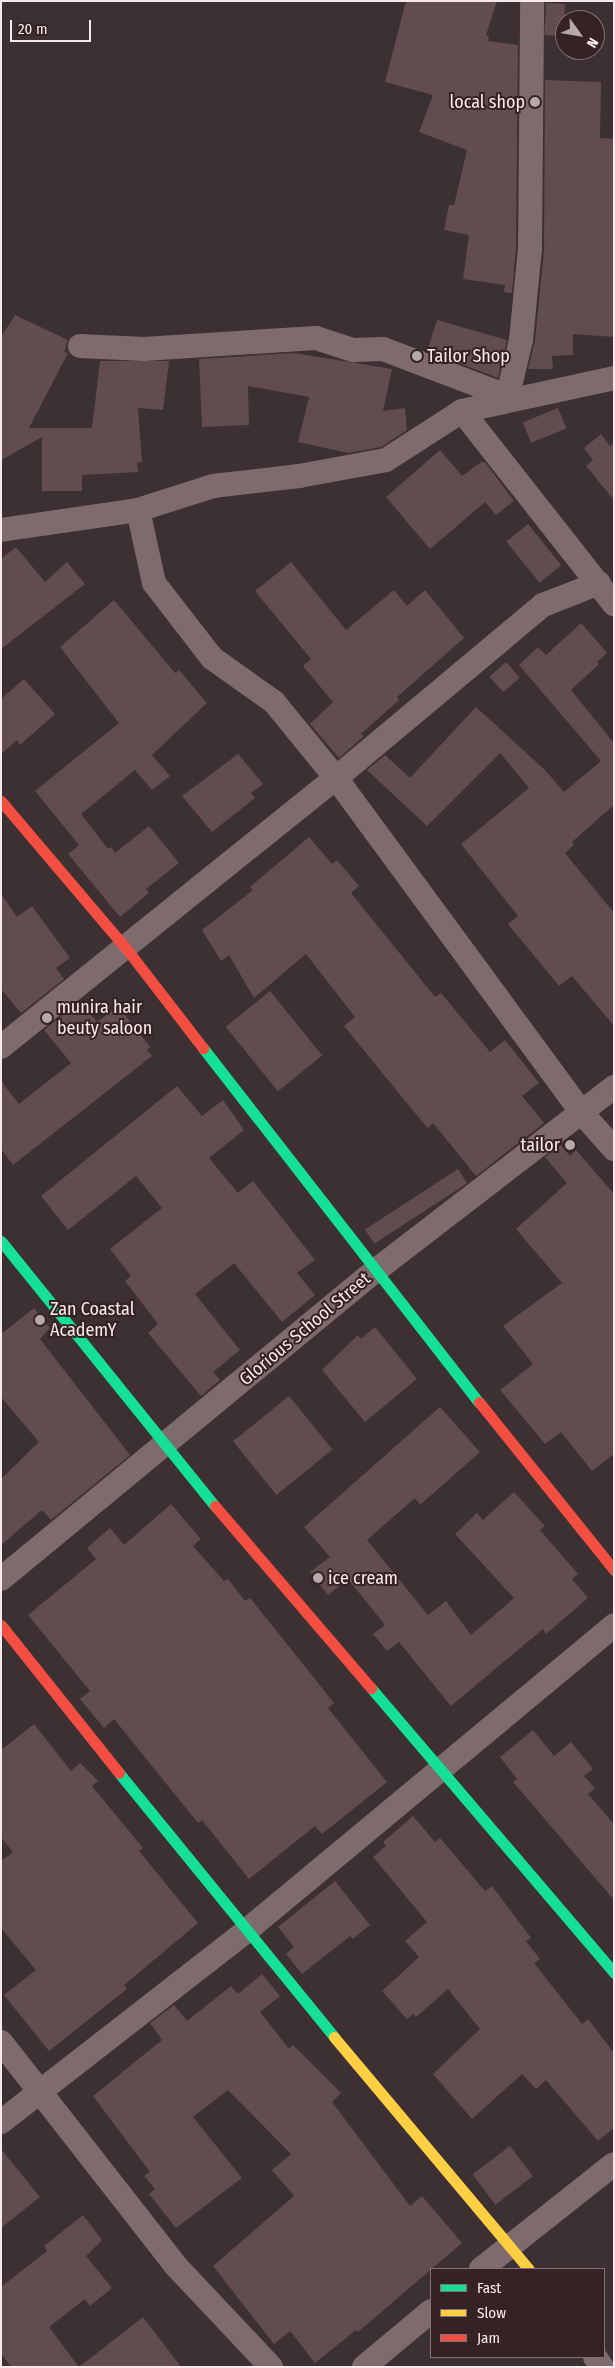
<!DOCTYPE html>
<style>
body{margin:0}
#map{position:relative;width:615px;height:2368px;overflow:hidden;background:#3c3032;font-family:"Fira Sans Condensed",sans-serif}
div>[style]{position:absolute}
[style*='--x']{left:calc(var(--x)*1px);top:calc(var(--y)*1px);width:calc(var(--w)*1px);rotate:calc(var(--a)*1deg)}
.building>*{inset:0;background:#614c50;transform-origin:0 0}
.street>*{height:24px;margin:-12px;padding:0 12px;transform-origin:12px;border-radius:12px;background:#7d6b6e}
.fast>*{height:11px;margin:-5.5px;padding:0 5.5px;transform-origin:5.5px;border-radius:5.5px;background:#16e098}
.slow>*{height:11px;margin:-5.5px;padding:0 5.5px;transform-origin:5.5px;border-radius:5.5px;background:#ffcf43}
.jam>*{height:11px;margin:-5.5px;padding:0 5.5px;transform-origin:5.5px;border-radius:5.5px;background:#f24e42}
.dots>*{width:14px;height:14px;translate:-50% -50%;box-sizing:border-box;border:2px solid #352225;border-radius:50%}
span{translate:-50% -50%;white-space:nowrap;text-align:center;line-height:1.15;-webkit-text-stroke:4px #352225;paint-order:stroke}
.poi-label{font-size:18px;color:#f8eaec}
.right{translate:-100% -50%;text-align:right}
.left{translate:0 -50%;text-align:left}
.street-label{font-size:18px;color:#f8eaec}
.frame{position:absolute;inset:0;border:2px solid #f8eaec;pointer-events:none}
.legend{position:absolute;left:430px;top:2268px;width:175px;height:90px;box-sizing:border-box;background:#352225;border:1px solid #837275;margin:0;padding:6px 9px;list-style:none;font-size:15px;color:#f8eaec}
.legend li{display:flex;align-items:center;gap:10px;height:25px}
.legend b{width:25px;border:1px solid #837275}
.north{position:absolute;left:555px;top:10px;width:50px;height:50px;box-sizing:border-box;background:#352225;border:1px solid #837275;border-radius:50%;rotate:122deg;font-size:14px;font-weight:700;line-height:20px;text-align:center;color:#f8eaec}
.north::after{content:'';display:block;margin:auto;width:18px;height:22px;background:#b6a9ab;clip-path:polygon(50% 0,100% 100%,50% 72%,0 100%)}
.scale{position:absolute;left:10px;top:20px;width:81px;height:22px;box-sizing:border-box;border:2px solid #f8eaec;border-top:0;padding-left:6px;font-size:15px;line-height:18px;white-space:nowrap;color:#f8eaec;-webkit-text-stroke:4px #352225;paint-order:stroke}
</style>
<div id="map">
<div class="building">
<div style="clip-path:polygon(406px 1px,497px 1px,486px 35px,489px 36px,488px 41px,518px 45px,516px 248px,512px 293px,504px 292px,505px 285px,463px 279px,469px 235px,444px 230px,449px 205px,454px 205px,467px 150px,419px 132px,433px 95px,385px 82px)"></div>
<div style="left:546px;top:3px;width:19px;height:32px;rotate:3deg"></div>
<div style="clip-path:polygon(545px 80px,601px 82px,600px 138px,614px 139px,614px 337px,573px 334px,573px 355px,552px 356px,553px 369px,528px 369px,535px 341px,544px 250px)"></div>
<div style="clip-path:polygon(15px 315px,68px 340px,64px 352px,68px 353px,29px 428px,92px 428px,100px 361px,169px 361px,163px 410px,138px 408px,142px 462px,137px 463px,138px 472px,82px 475px,82px 491px,42px 491px,42px 437px,1px 460px,1px 337px)"></div>
<div style="clip-path:polygon(437px 320px,507px 340px,498px 378px,427px 351px)"></div>
<div style="clip-path:polygon(294px 353px,392px 369px,383px 411px,405px 408px,407px 430px,381px 447px,348px 453px,298px 442px,309px 397px,248px 386px,249px 425px,202px 427px,199px 359px)"></div>
<div style="left:558px;top:408px;width:22px;height:38px;rotate:68deg"></div>
<div style="clip-path:polygon(601px 434px,610px 446px,614px 443px,614px 500px,586px 466px,593px 460px,584px 448px)"></div>
<div style="clip-path:polygon(440px 450px,462px 476px,481px 462px,485px 462px,514px 501px,496px 515px,485px 502px,430px 549px,386px 497px)"></div>
<div style="left:528px;top:524px;width:53px;height:28px;rotate:51deg"></div>
<div style="clip-path:polygon(16px 547px,45px 582px,67px 562px,85px 584px,1px 649px,1px 559px)"></div>
<div style="clip-path:polygon(291px 562px,346px 630px,394px 590px,407px 606px,425px 590px,464px 638px,397px 697px,399px 700px,361px 734px,364px 736px,339px 758px,310px 724px,333px 702px,303px 666px,311px 659px,255px 591px)"></div>
<div style="clip-path:polygon(114px 600px,175px 673px,179px 670px,207px 703px,152px 755px,170px 776px,152px 790px,135px 770px,81px 814px,108px 849px,111px 847px,115px 853px,149px 826px,179px 863px,146px 889px,149px 893px,120px 917px,68px 854px,79px 845px,35px 791px,119px 723px,60px 647px)"></div>
<div style="clip-path:polygon(581px 623px,607px 653px,597px 662px,599px 664px,571px 690px,614px 743px,614px 805px,572px 842px,574px 845px,565px 853px,614px 913px,614px 1026px,572px 976px,559px 986px,508px 924px,518px 916px,461px 844px,529px 788px,500px 753px,427px 826px,367px 770px,385px 755px,410px 778px,476px 707px,546px 771px,564px 792px,601px 761px,519px 665px,538px 647px,546px 655px)"></div>
<div style="left:506px;top:662px;width:21px;height:22px;rotate:49deg"></div>
<div style="clip-path:polygon(24px 679px,55px 714px,20px 745px,17px 740px,1px 754px,1px 699px)"></div>
<div style="clip-path:polygon(238px 754px,263px 784px,251px 793px,255px 798px,212px 832px,182px 796px)"></div>
<div style="clip-path:polygon(309px 837px,332px 864px,337px 860px,359px 886px,351px 893px,435px 997px,441px 993px,490px 1052px,505px 1040px,539px 1083px,522px 1096px,544px 1123px,476px 1176px,433px 1123px,428px 1128px,415px 1113px,344px 1026px,355px 1017px,306px 954px,254px 998px,229px 955px,221px 961px,202px 930px,253px 890px,250px 887px)"></div>
<div style="clip-path:polygon(1px 894px,17px 917px,32px 906px,70px 958px,56px 968px,64px 979px,21px 1013px,1px 989px)"></div>
<div style="left:270px;top:991px;width:83px;height:57px;rotate:51deg"></div>
<div style="clip-path:polygon(80px 1001px,97px 1022px,118px 1006px,150px 1047px,147px 1050px,152px 1056px,13px 1165px,1px 1149px,1px 1081px,19px 1104px,71px 1063px,44px 1030px)"></div>
<div style="clip-path:polygon(177px 1086px,202px 1116px,223px 1100px,244px 1130px,209px 1158px,238px 1193px,253px 1181px,315px 1260px,297px 1273px,315px 1295px,282px 1322px,234px 1263px,195px 1294px,240px 1350px,213px 1372px,220px 1380px,201px 1396px,148px 1333px,158px 1324px,125px 1281px,131px 1276px,110px 1249px,162px 1208px,136px 1176px,68px 1230px,41px 1196px)"></div>
<div style="clip-path:polygon(561px 1145px,570px 1156px,576px 1150px,614px 1194px,614px 1454px,592px 1471px,561px 1432px,545px 1444px,500px 1390px,533px 1364px,503px 1326px,562px 1283px,516px 1229px,567px 1183px,545px 1157px)"></div>
<div style="left:458px;top:1169px;width:17px;height:111px;rotate:57deg"></div>
<div style="clip-path:polygon(34px 1308px,50px 1328px,40px 1339px,130px 1455px,51px 1520px,42px 1510px,1px 1545px,1px 1479px,39px 1442px,1px 1397px,1px 1334px)"></div>
<div style="clip-path:polygon(375px 1327px,417px 1379px,365px 1422px,322px 1370px,358px 1335px,361px 1339px)"></div>
<div style="left:289px;top:1396px;width:69px;height:72px;rotate:51deg"></div>
<div style="clip-path:polygon(440px 1407px,480px 1452px,420px 1505px,415px 1498px,367px 1540px,428px 1615px,446px 1601px,471px 1635px,514px 1598px,455px 1534px,477px 1513px,483px 1520px,514px 1492px,545px 1526px,540px 1530px,578px 1574px,572px 1579px,588px 1598px,546px 1634px,543px 1629px,451px 1706px,399px 1642px,387px 1651px,373px 1634px,385px 1625px,348px 1579px,328px 1595px,310px 1572px,330px 1557px,304px 1527px)"></div>
<div style="clip-path:polygon(171px 1504px,201px 1539px,193px 1546px,224px 1581px,228px 1579px,245px 1601px,250px 1598px,287px 1644px,334px 1703px,328px 1708px,387px 1782px,322px 1834px,315px 1826px,249px 1879px,202px 1820px,198px 1823px,114px 1719px,104px 1728px,80px 1699px,90px 1691px,28px 1615px,96px 1559px,87px 1548px,110px 1528px,124px 1545px)"></div>
<div style="clip-path:polygon(34px 1724px,71px 1771px,80px 1763px,98px 1781px,92px 1786px,143px 1848px,139px 1851px,198px 1923px,124px 1985px,127px 1989px,49px 2051px,4px 1995px,36px 1970px,1px 1928px,1px 1861px,13px 1852px,1px 1837px,1px 1750px)"></div>
<div style="clip-path:polygon(533px 1730px,554px 1756px,571px 1742px,593px 1769px,584px 1776px,595px 1788px,588px 1794px,614px 1824px,614px 1900px,513px 1782px,517px 1779px,500px 1757px)"></div>
<div style="clip-path:polygon(413px 1816px,435px 1842px,440px 1838px,485px 1891px,492px 1886px,531px 1938px,526px 1941px,540px 1959px,534px 1963px,582px 2024px,588px 2019px,614px 2053px,614px 2128px,598px 2141px,546px 2080px,536px 2089px,522px 2074px,472px 2119px,433px 2074px,480px 2029px,448px 1989px,416px 2017px,413px 2014px,407px 2019px,382px 1991px,419px 1957px,405px 1941px,427px 1922px,373px 1857px,386px 1846px,383px 1842px)"></div>
<div style="clip-path:polygon(335px 1881px,370px 1925px,353px 1939px,350px 1936px,302px 1974px,286px 1954px,294px 1947px,278px 1927px)"></div>
<div style="clip-path:polygon(262px 1974px,280px 1996px,260px 2012px,289px 2049px,293px 2045px,341px 2093px,332px 2102px,410px 2206px,422px 2196px,462px 2243px,358px 2332px,356px 2330px,315px 2363px,290px 2331px,274px 2344px,213px 2266px,294px 2196px,272px 2170px,291px 2154px,228px 2090px,193px 2117px,242px 2178px,176px 2228px,149px 2194px,155px 2189px,144px 2176px,150px 2172px,93px 2096px,162px 2040px,150px 2023px,174px 2005px,187px 2021px,231px 1986px,238px 1994px)"></div>
<div style="left:510px;top:2146px;width:38px;height:47px;rotate:53deg"></div>
<div style="clip-path:polygon(1px 2149px,40px 2197px,1px 2228px)"></div>
<div style="clip-path:polygon(83px 2215px,102px 2240px,86px 2256px,112px 2288px,90px 2306px,85px 2299px,49px 2327px,79px 2367px,11px 2367px,1px 2353px,1px 2287px,47px 2251px,44px 2246px)"></div>
<div style="clip-path:polygon(143px 2317px,181px 2367px,79px 2367px)"></div>
</div>
<div class="street">
<div style="--x:80;--y:346;--w:64;--a:2.7"></div>
<div style="--x:144;--y:349;--w:172;--a:-3.7"></div>
<div style="--x:316;--y:338;--w:40;--a:18"></div>
<div style="--x:354;--y:350;--w:29;--a:-2"></div>
<div style="--x:383;--y:349;--w:121;--a:20.8"></div>
<div style="--x:496;--y:392;--w:13;--a:32"></div>
<div style="--x:507;--y:399;--w:61;--a:-76.7"></div>
<div style="--x:521;--y:340;--w:91;--a:-84.4"></div>
<div style="--x:530;--y:249;--w:248;--a:-89.5"></div>
<div style="--x:462;--y:411;--w:246;--a:51.8"></div>
<div style="--x:138;--y:510;--w:75;--a:77.6"></div>
<div style="--x:154;--y:583;--w:95;--a:52.3"></div>
<div style="--x:212;--y:658;--w:76;--a:35.4"></div>
<div style="--x:274;--y:702;--w:98;--a:50.8"></div>
<div style="--x:336;--y:778;--w:414;--a:53.7"></div>
<div style="--x:581;--y:1112;--w:50;--a:48.3"></div>
<div style="--x:1;--y:530;--w:138;--a:-8.3"></div>
<div style="--x:138;--y:510;--w:79;--a:-17.7"></div>
<div style="--x:213;--y:486;--w:87;--a:-6.6"></div>
<div style="--x:299;--y:476;--w:88;--a:-10.4"></div>
<div style="--x:386;--y:460;--w:90;--a:-32.8"></div>
<div style="--x:462;--y:411;--w:156;--a:-12.2"></div>
<div style="--x:1;--y:1047;--w:430;--a:-38.8"></div>
<div style="--x:336;--y:778;--w:270;--a:-39.9"></div>
<div style="--x:543;--y:605;--w:60;--a:-21.4"></div>
<div style="--x:1;--y:1579;--w:484;--a:-39.5"></div>
<div style="--x:375;--y:1271;--w:302;--a:-37.6"></div>
<div style="--x:1;--y:2042;--w:283;--a:52"></div>
<div style="--x:175;--y:2265;--w:140;--a:46.7"></div>
<div style="--x:1;--y:2122;--w:311;--a:-37.9"></div>
<div style="--x:246;--y:1931;--w:479;--a:-39.7"></div>
<div style="--x:481;--y:2269;--w:169;--a:-38.3"></div>
<div style="--x:595;--y:2357;--w:12;--a:55"></div>
<div style="--x:364;--y:2367;--w:87;--a:-39.9"></div>
</div>
<div class="fast">
<div style="--x:203;--y:1048;--w:449;--a:52.1"></div>
<div style="--x:1;--y:1241;--w:341;--a:51.1"></div>
<div style="--x:371;--y:1688;--w:375;--a:49.5"></div>
<div style="--x:119;--y:1773;--w:340;--a:50.8"></div>
</div>
<div class="slow">
<div style="--x:334;--y:2037;--w:303;--a:50"></div>
</div>
<div class="jam">
<div style="--x:1;--y:801;--w:192;--a:49.7"></div>
<div style="--x:125;--y:947;--w:128;--a:52.3"></div>
<div style="--x:479;--y:1402;--w:216;--a:51.2"></div>
<div style="--x:215;--y:1506;--w:240;--a:49.4"></div>
<div style="--x:1;--y:1625;--w:189;--a:51.4"></div>
</div>
<div class="dots">
<div style="left:535px;top:102px;background:#b6a9ab"></div>
<div style="left:417px;top:356px;background:#b6a9ab"></div>
<div style="left:47px;top:1018px;background:#b6a9ab"></div>
<div style="left:570px;top:1145px;background:#b6a9ab"></div>
<div style="left:40px;top:1320px;background:#b6a9ab"></div>
<div style="left:318px;top:1578px;background:#b6a9ab"></div>
</div>
<div class="poi-label">
<span class="right" style="left:525px;top:102px">local shop</span>
<span class="left" style="left:427px;top:356px">Tailor Shop</span>
<span class="left" style="left:57px;top:1018px">munira hair<br>beuty saloon</span>
<span class="right" style="left:560px;top:1145px">tailor</span>
<span class="left" style="left:50px;top:1320px">Zan Coastal<br>AcademY</span>
<span class="left" style="left:328px;top:1578px">ice cream</span>
</div>
<div class="street-label">
<span style="left:305px;top:1329px;rotate:-40deg">Glorious School Street</span>
</div>
<div class="frame"></div>
<ul class="legend">
<li><b style="height:6px;background:#16e098"></b>Fast</li>
<li><b style="height:6px;background:#ffcf43"></b>Slow</li>
<li><b style="height:6px;background:#f24e42"></b>Jam</li>
</ul>
<div class="north">N</div>
<div class="scale">20 m</div>
</div>
